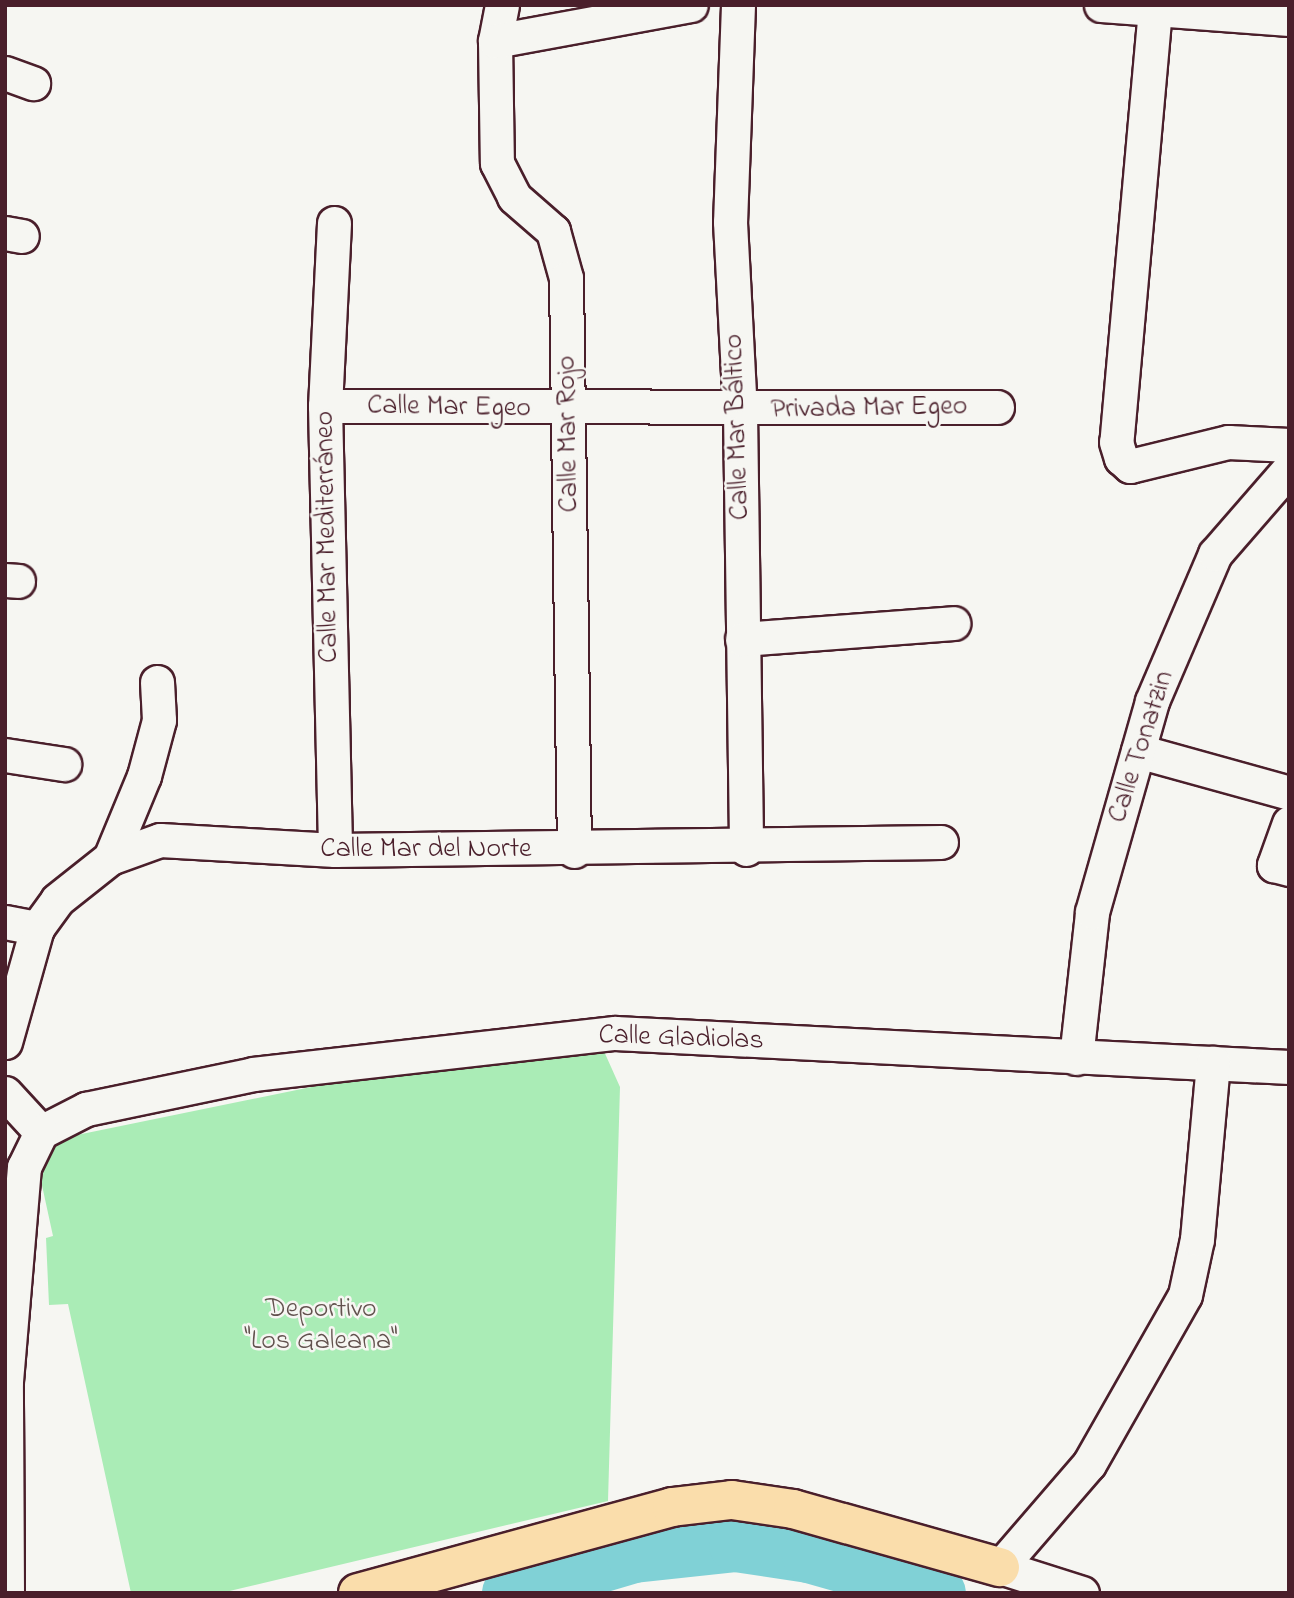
<!DOCTYPE html>
<meta charset="utf-8">
<style>
body{margin:0}
#map{position:relative;width:1294px;height:1598px;overflow:hidden;background:#f6f6f2;font-family:"Indie Flower",sans-serif}
div>[style]{position:absolute}
[style*='--x']{left:calc(var(--x)*1px);top:calc(var(--y)*1px);width:calc(var(--w)*1px);rotate:calc(var(--a)*1deg)}
.green>*{inset:0;background:#aaecb6}
.river>*{height:54px;margin:-27px;padding:0 27px;transform-origin:27px;border-radius:27px;background:#80d1d6}
.roads{filter:drop-shadow(2px 0 #4a1f2b) drop-shadow(-2px 0 #4a1f2b) drop-shadow(0 2px #4a1f2b) drop-shadow(0 -2px #4a1f2b)}
.minor>*{height:33px;margin:-16.5px;padding:0 16.5px;transform-origin:16.5px;border-radius:16.5px;background:#f6f6f2}
.major>*{height:38px;margin:-19px;padding:0 19px;transform-origin:19px;border-radius:19px;background:#faddab}
span{translate:-50% -50%;white-space:nowrap;text-align:center;line-height:1.15;-webkit-text-stroke:5px #f6f6f2;paint-order:stroke}
.street-label{font-size:28px;color:#4a1f2b}
.park-label{font-size:28px;color:#62524e}
.frame{position:absolute;inset:0;border:7px solid #4a1f2b;pointer-events:none}
</style>
<div id="map">
<div class="green">
<div style="clip-path:polygon(594px 1029px,620px 1087px,608px 1501px,221px 1593px,131px 1593px,68px 1304px,49px 1305px,46px 1238px,53px 1236px,33px 1144px)"></div>
</div>
<div class="river">
<div style="--x:509;--y:1593;--w:130;--a:-16.5"></div>
<div style="--x:634;--y:1556;--w:103;--a:-6.2"></div>
<div style="--x:736;--y:1545;--w:74;--a:8.6"></div>
<div style="--x:809;--y:1556;--w:135;--a:15.9"></div>
</div>
<div class="roads">
<div class="minor">
<div style="--x:502;--y:5;--w:37;--a:101"></div>
<div style="--x:495;--y:41;--w:122;--a:89.1"></div>
<div style="--x:497;--y:163;--w:38;--a:63"></div>
<div style="--x:514;--y:197;--w:52;--a:41.1"></div>
<div style="--x:553;--y:231;--w:49;--a:74.5"></div>
<div style="--x:566;--y:278;--w:573;--a:89.2"></div>
<div style="--x:738;--y:5;--w:217;--a:92.1"></div>
<div style="--x:730;--y:222;--w:189;--a:87"></div>
<div style="--x:740;--y:411;--w:438;--a:89.2"></div>
<div style="--x:1101;--y:5;--w:189;--a:4.3"></div>
<div style="--x:1155;--y:9;--w:435;--a:95.1"></div>
<div style="--x:1116;--y:442;--w:17;--a:73"></div>
<div style="--x:1121;--y:458;--w:12;--a:42"></div>
<div style="--x:1130;--y:466;--w:101;--a:-13.8"></div>
<div style="--x:1228;--y:442;--w:61;--a:2.8"></div>
<div style="--x:495;--y:41;--w:199;--a:-10.4"></div>
<div style="--x:5;--y:73;--w:30;--a:20"></div>
<div style="--x:334;--y:223;--w:183;--a:92.8"></div>
<div style="--x:325;--y:406;--w:444;--a:88.7"></div>
<div style="--x:5;--y:233;--w:17;--a:10"></div>
<div style="--x:325;--y:406;--w:672;--a:0.09"></div>
<div style="--x:5;--y:580;--w:13;--a:4"></div>
<div style="--x:742;--y:639;--w:212;--a:-4.3"></div>
<div style="--x:1138;--y:751;--w:157;--a:15.5"></div>
<div style="--x:5;--y:755;--w:60;--a:8.7"></div>
<div style="--x:1289;--y:823;--w:45;--a:109.7"></div>
<div style="--x:1274;--y:865;--w:16;--a:15"></div>
<div style="--x:110;--y:858;--w:89;--a:-67.5"></div>
<div style="--x:144;--y:776;--w:58;--a:-75"></div>
<div style="--x:159;--y:720;--w:38;--a:-93"></div>
<div style="--x:5;--y:922;--w:33;--a:11"></div>
<div style="--x:5;--y:1042;--w:118;--a:-74.3"></div>
<div style="--x:37;--y:928;--w:34;--a:-54"></div>
<div style="--x:57;--y:900;--w:68;--a:-38.4"></div>
<div style="--x:110;--y:858;--w:53;--a:-19.8"></div>
<div style="--x:160;--y:840;--w:175;--a:3.3"></div>
<div style="--x:335;--y:850;--w:606;--a:-0.76"></div>
<div style="--x:1076;--y:1058;--w:147;--a:-83.7"></div>
<div style="--x:1092;--y:912;--w:219;--a:-74.1"></div>
<div style="--x:1152;--y:701;--w:160;--a:-66.8"></div>
<div style="--x:1215;--y:554;--w:113;--a:-49"></div>
<div style="--x:5;--y:1093;--w:53;--a:47.3"></div>
<div style="--x:41;--y:1132;--w:51;--a:-27.1"></div>
<div style="--x:86;--y:1109;--w:171;--a:-11.8"></div>
<div style="--x:253;--y:1074;--w:364;--a:-6.5"></div>
<div style="--x:615;--y:1033;--w:675;--a:2.89"></div>
<div style="--x:7;--y:1593;--w:212;--a:-90.3"></div>
<div style="--x:6;--y:1381;--w:215;--a:-85.2"></div>
<div style="--x:24;--y:1167;--w:39;--a:-64"></div>
<div style="--x:1082;--y:1593;--w:86;--a:-162.4"></div>
<div style="--x:1000;--y:1567;--w:136;--a:-49.2"></div>
<div style="--x:1089;--y:1464;--w:194;--a:-60.4"></div>
<div style="--x:1185;--y:1295;--w:57;--a:-77.9"></div>
<div style="--x:1197;--y:1239;--w:177;--a:-84.8"></div>
</div>
<div class="major">
<div style="--x:358;--y:1593;--w:326;--a:-15.3"></div>
<div style="--x:672;--y:1507;--w:60;--a:-6.7"></div>
<div style="--x:732;--y:1500;--w:62;--a:8.4"></div>
<div style="--x:793;--y:1509;--w:215;--a:15.7"></div>
</div>
</div>
<div class="street-label">
<span style="left:449px;top:408px;rotate:1deg">Calle Mar Egeo</span>
<span style="left:869px;top:409px;rotate:-1deg">Privada Mar Egeo</span>
<span style="left:738px;top:427px;rotate:-92deg">Calle Mar Báltico</span>
<span style="left:569px;top:434px;rotate:-91deg">Calle Mar Rojo</span>
<span style="left:328px;top:537px;rotate:-91deg">Calle Mar Mediterráneo</span>
<span style="left:1142px;top:747px;rotate:-72deg">Calle Tonatzin</span>
<span style="left:426px;top:850px">Calle Mar del Norte</span>
<span style="left:681px;top:1039px;rotate:2deg">Calle Gladiolas</span>
</div>
<div class="park-label">
<span style="left:321px;top:1326px">Deportivo<br>"Los Galeana"</span>
</div>
<div class="frame"></div>
</div>
